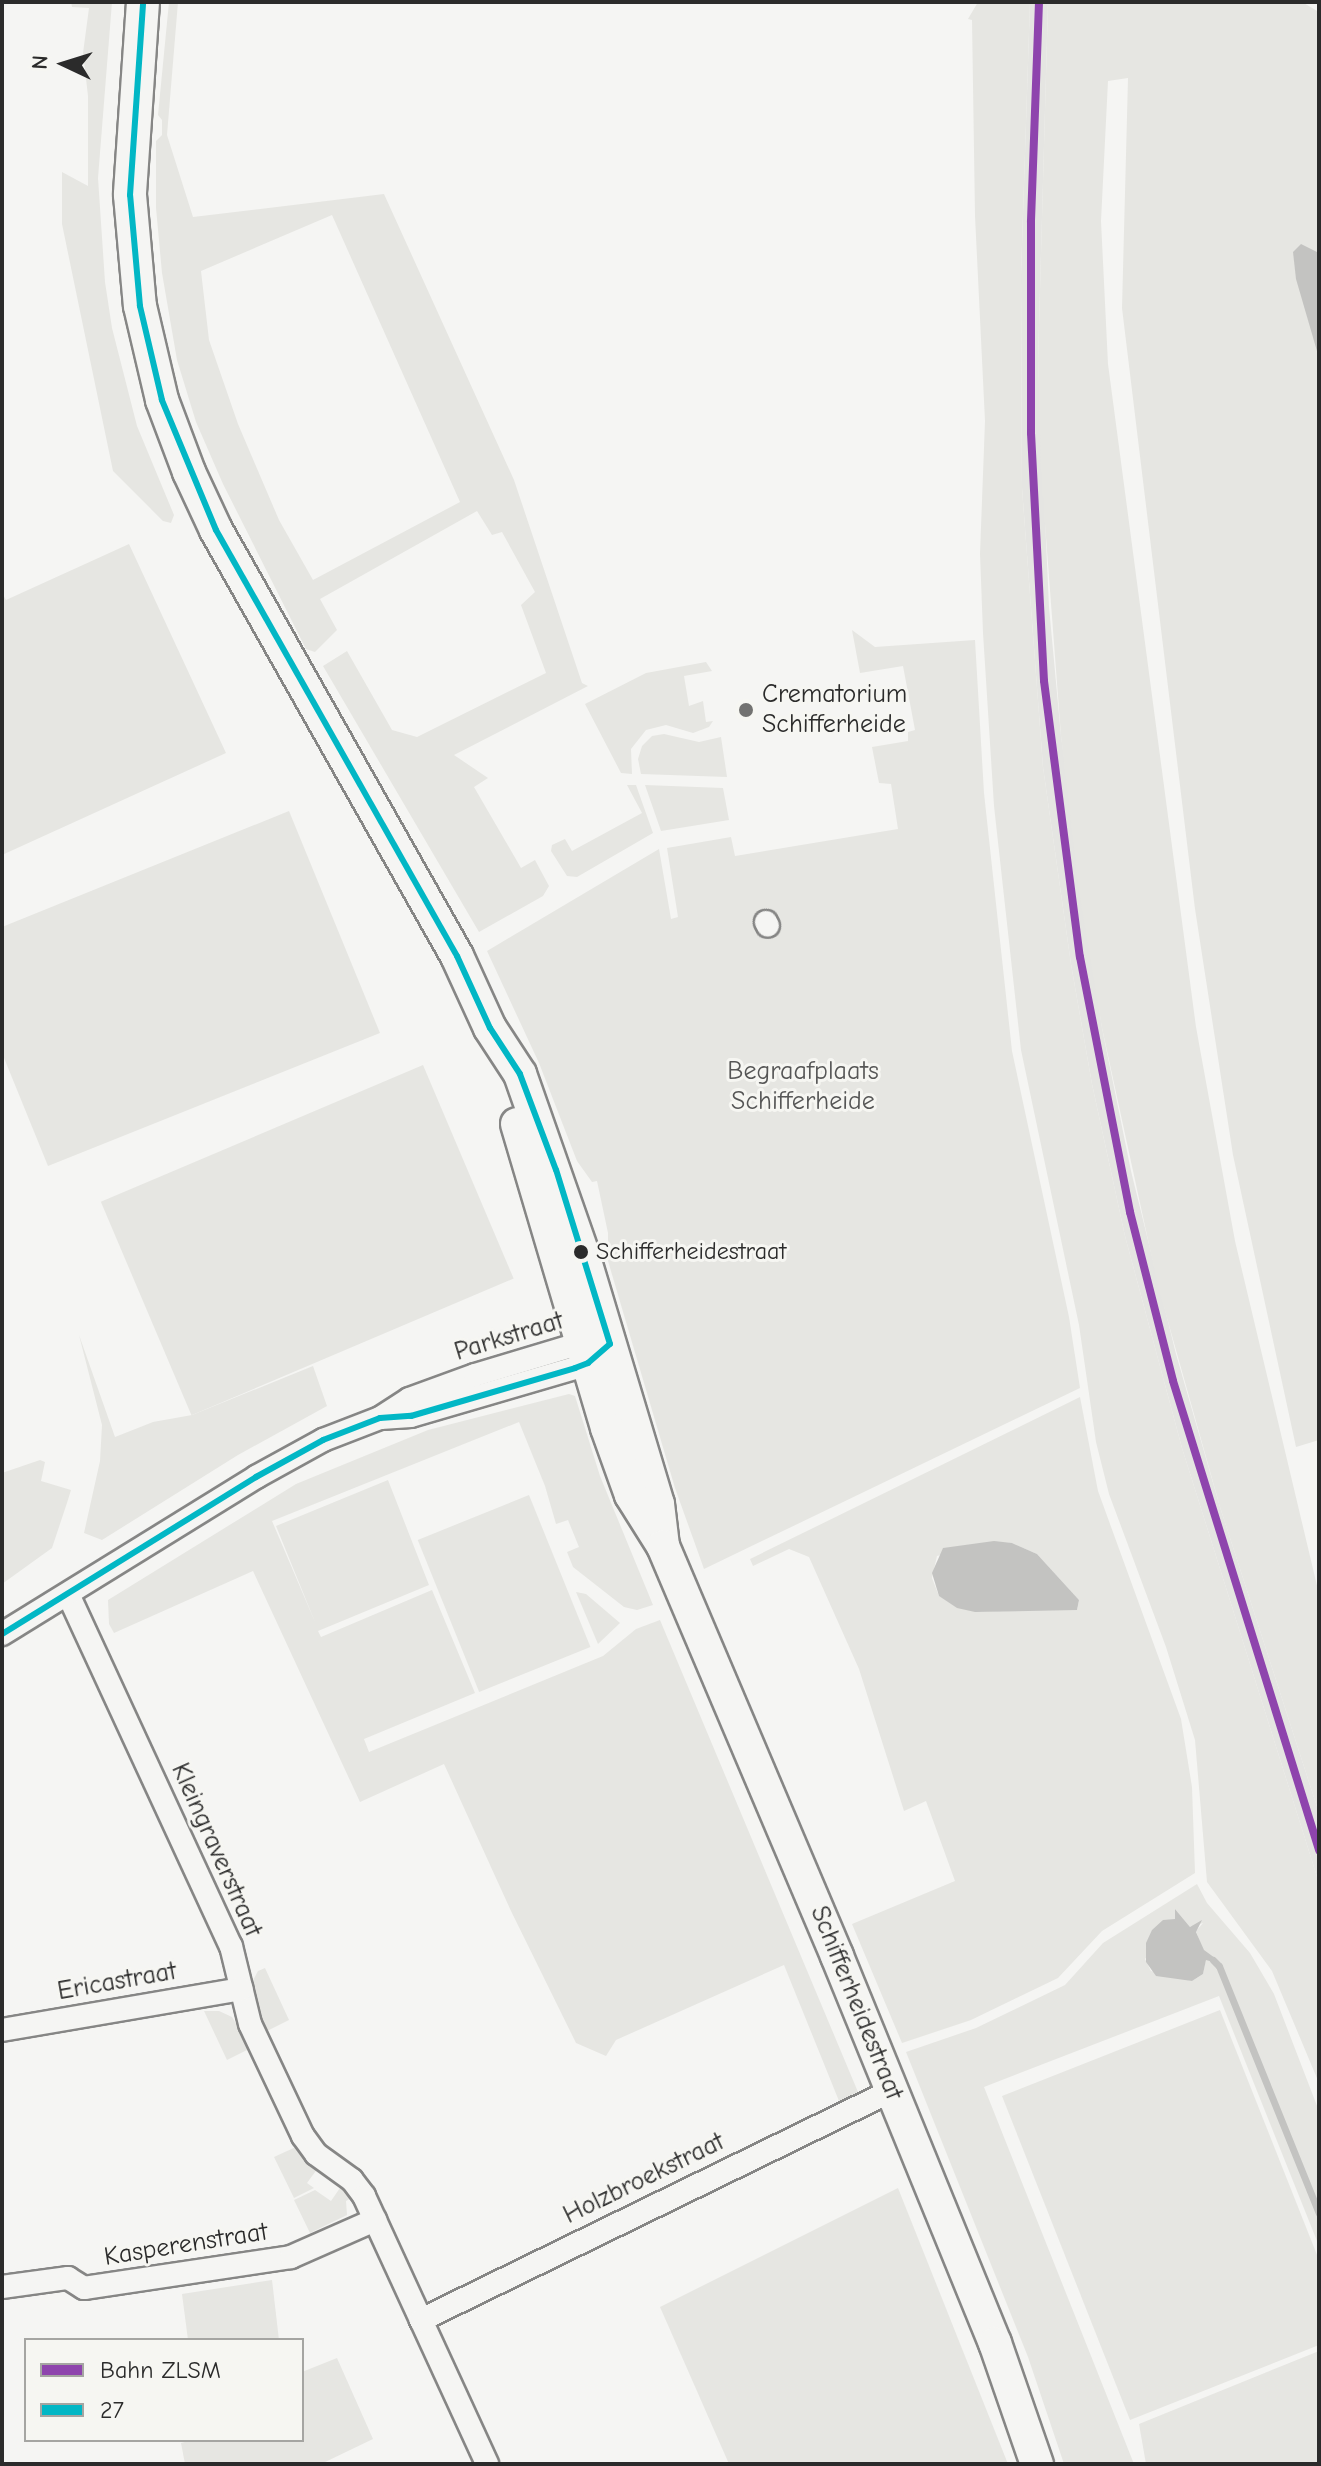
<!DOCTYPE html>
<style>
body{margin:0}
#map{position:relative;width:1321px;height:2466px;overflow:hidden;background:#f5f5f3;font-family:"Comic Neue",sans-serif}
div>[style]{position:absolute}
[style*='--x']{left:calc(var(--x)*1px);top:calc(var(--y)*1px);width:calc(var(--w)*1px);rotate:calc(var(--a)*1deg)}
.built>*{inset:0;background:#e5e5e2}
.green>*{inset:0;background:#e6e6e2;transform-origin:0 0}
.water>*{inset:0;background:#c3c3c1}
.stream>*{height:7px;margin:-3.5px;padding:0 3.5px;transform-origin:3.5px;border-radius:3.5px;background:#c3c3c1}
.roads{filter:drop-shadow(2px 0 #868685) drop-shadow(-2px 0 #868685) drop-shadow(0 2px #868685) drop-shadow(0 -2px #868685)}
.street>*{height:22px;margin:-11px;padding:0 11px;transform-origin:11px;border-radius:11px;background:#f5f5f3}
.secondary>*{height:32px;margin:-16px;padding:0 16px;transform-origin:16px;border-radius:16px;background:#f5f5f3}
.bus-1>*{height:6px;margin:-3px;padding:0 3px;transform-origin:3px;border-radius:3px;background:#02b7c5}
.rail-1>*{height:8px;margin:-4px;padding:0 4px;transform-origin:4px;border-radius:4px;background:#8e44ad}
.dots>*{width:22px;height:22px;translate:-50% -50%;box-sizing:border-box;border:4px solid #f6f6f2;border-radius:50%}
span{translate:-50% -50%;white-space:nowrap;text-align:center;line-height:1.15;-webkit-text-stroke:6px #f6f6f2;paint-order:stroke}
.bus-label{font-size:24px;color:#2b2b2b}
.left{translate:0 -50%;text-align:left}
.poi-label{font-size:26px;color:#2b2b2b}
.park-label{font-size:26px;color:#565656}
.street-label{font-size:26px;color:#2b2b2b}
.frame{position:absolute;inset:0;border:4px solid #2b2b2b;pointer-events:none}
.legend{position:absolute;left:24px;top:2338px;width:280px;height:104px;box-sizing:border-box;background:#f6f6f2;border:2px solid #a5a5a2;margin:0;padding:10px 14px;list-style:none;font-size:24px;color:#2b2b2b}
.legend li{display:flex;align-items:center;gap:16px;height:40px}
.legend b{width:40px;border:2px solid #a5a5a2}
.north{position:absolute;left:24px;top:24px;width:80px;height:80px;-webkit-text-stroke:6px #f6f6f2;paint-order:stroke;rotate:274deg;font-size:22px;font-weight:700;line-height:32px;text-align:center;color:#2b2b2b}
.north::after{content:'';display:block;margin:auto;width:28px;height:36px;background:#2b2b2b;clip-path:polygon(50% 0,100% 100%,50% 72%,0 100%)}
</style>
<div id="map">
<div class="built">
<div style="clip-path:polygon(1030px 2px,1048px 2px,1038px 361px,1049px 607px,1061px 736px,1102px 1028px,1131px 1171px,1176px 1354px,1220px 1507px,1319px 1813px,1319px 1883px,1182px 1448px,1125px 1236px,1092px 1084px,1071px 964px,1043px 767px,1022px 488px,1021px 275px)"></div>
</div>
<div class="green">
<div style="clip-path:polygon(71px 2px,112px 2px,98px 178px,105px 282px,112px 328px,137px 426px,174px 515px,171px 523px,163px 521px,113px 471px,62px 224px,62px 172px,88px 186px,88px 96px,83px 53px,89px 8px,72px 7px)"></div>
<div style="clip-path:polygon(evenodd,169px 2px,178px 2px,167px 135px,193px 217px,384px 194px,514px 480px,582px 683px,588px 686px,454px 755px,488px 778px,474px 787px,521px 868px,535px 860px,549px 886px,543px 896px,479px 932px,323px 666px,347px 651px,392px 730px,417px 737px,546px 673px,521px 605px,535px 592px,502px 532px,492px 535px,477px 511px,320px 599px,337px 630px,315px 652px,306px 649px,223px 484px,196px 422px,177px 360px,162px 273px,156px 208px,156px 141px,162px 135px,162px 120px,158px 115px,169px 2px,332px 215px,460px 502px,313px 580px,279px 520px,238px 424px,209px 340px,201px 271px,332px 215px)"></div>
<div style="clip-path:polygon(978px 2px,1030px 2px,1021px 275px,1022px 488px,1043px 767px,1071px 964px,1092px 1084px,1125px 1236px,1182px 1448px,1319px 1883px,1319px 2083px,1272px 1971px,1207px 1882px,1195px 1740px,1166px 1647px,1109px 1494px,1096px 1442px,1079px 1325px,1021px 1050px,994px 806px,983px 633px,980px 554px,985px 421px,975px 216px,972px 20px,968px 19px)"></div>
<div style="clip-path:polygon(1048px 2px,1302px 2px,1319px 12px,1319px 1440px,1296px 1447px,1233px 1155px,1195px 909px,1122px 308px,1128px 78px,1108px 81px,1101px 221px,1108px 364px,1196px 1027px,1235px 1241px,1319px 1594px,1319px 1813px,1220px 1507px,1158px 1286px,1102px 1028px,1079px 891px,1061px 736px,1041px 471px,1038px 361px)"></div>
<div style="clip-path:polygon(129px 544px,226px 753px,2px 855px,2px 593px,6px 600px)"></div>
<div style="clip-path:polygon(852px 630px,875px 647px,975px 640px,984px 793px,1012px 1051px,1069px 1317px,1080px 1388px,704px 1569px,675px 1488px,608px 1261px,608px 1233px,597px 1181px,592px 1182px,577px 1161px,539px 1063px,487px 951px,659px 849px,671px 919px,678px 917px,667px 848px,731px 837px,735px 856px,898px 829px,891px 784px,879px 783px,872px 747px,908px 741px,908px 732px,915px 730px,903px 666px,860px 673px)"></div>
<div style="clip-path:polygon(706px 662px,712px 671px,684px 676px,689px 706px,703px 701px,706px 722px,713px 721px,709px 727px,693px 733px,666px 725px,646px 730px,631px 749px,632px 774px,621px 773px,585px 704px,646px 673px)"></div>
<div style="clip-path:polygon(664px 734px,699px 742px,721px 737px,727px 777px,641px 774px,638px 759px,642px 746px,652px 736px)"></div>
<div style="clip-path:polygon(627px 785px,636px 785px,653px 833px,577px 877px,567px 876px,551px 851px,552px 845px,565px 839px,572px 851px,642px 813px)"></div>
<div style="clip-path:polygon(645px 785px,723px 788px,729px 820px,661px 831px)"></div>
<div style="clip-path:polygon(289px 811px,380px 1033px,48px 1166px,2px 1053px,2px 927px)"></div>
<div style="left:423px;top:1065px;width:232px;height:350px;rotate:67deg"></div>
<div style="clip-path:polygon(79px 1335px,115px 1437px,153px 1422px,192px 1415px,313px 1366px,327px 1406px,238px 1455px,102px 1540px,84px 1533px,100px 1461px,102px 1425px)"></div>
<div style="clip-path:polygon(569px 1394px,575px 1396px,600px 1476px,653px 1605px,637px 1610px,624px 1607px,573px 1567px,567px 1552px,579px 1547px,568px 1520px,556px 1524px,545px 1486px,519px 1422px,272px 1521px,315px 1622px,276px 1526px,388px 1480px,429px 1585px,318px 1631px,321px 1637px,432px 1590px,475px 1693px,364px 1739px,369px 1752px,603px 1656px,636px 1629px,660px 1620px,858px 2092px,839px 2101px,784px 1965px,616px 2040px,606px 2056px,576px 2043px,511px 1911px,444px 1764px,360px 1802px,253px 1571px,114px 1633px,109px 1624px,108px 1600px,296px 1484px,428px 1430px)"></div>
<div style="clip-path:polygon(evenodd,1080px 1397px,1098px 1491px,1181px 1719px,1192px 1787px,1195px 1873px,1102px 1931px,1058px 1978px,971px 2020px,902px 2043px,852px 1924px,955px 1881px,926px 1801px,904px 1811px,859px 1669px,809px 1557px,789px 1549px,753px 1566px,750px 1559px,1080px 1397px,988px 1542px,1012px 1543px,1037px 1554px,1079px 1600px,1077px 1610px,1048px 1608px,980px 1612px,939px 1596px,932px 1578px,937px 1556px,988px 1542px)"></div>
<div style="clip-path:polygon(40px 1460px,45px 1462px,41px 1481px,71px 1490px,67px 1503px,52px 1548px,2px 1584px,2px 1473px)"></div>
<div style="left:529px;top:1495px;width:164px;height:120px;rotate:68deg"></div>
<div style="clip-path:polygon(576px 1592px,586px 1594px,620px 1623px,598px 1644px)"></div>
<div style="clip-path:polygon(evenodd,1197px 1884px,1207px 1903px,1250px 1953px,1274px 1994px,1319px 2111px,1319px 2246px,1219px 1996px,984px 2087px,1134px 2464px,1064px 2464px,1028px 2357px,906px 2052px,976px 2028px,1065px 1985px,1103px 1943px,1197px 1884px,1175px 1909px,1190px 1927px,1203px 1923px,1196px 1931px,1206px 1959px,1203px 1974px,1192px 1981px,1151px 1971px,1145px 1959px,1176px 1919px,1175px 1909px)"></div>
<div style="clip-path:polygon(265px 1968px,289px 2020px,265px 2032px,256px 2013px,250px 1986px,258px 1971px)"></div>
<div style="clip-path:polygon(1220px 2010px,1319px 2260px,1319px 2345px,1130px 2420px,1002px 2096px)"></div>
<div style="clip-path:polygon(204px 2011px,219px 2011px,232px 2017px,251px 2048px,227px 2060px)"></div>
<div style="clip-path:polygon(298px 2146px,318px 2168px,307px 2183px,314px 2188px,294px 2198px,274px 2157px)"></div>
<div style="clip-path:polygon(342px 2185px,353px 2197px,346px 2201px,347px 2215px,310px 2233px,294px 2200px,315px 2190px,331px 2201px)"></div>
<div style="clip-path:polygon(898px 2188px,1008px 2464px,729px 2464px,660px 2307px)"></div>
<div style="clip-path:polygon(272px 2280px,279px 2340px,188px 2340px,182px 2294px)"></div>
<div style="clip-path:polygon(1319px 2351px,1319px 2464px,1146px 2464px,1139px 2424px)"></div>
<div style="clip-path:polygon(337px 2358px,373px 2439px,321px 2464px,185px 2464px,181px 2443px,192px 2440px,302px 2440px,302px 2372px)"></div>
</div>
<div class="water">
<div style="clip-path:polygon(1301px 244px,1319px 253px,1319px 358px,1296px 279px,1293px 252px)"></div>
<div style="clip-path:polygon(994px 1541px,1012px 1543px,1037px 1554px,1079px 1600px,1077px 1610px,975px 1612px,957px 1608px,939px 1596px,932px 1573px,943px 1548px)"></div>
<div style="clip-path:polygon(1175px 1909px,1190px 1927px,1202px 1920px,1196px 1932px,1204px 1950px,1215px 1958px,1213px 1962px,1206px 1960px,1203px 1974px,1192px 1981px,1156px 1976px,1146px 1962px,1146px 1943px,1152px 1930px,1163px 1920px,1175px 1919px)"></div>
</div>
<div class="stream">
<div style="--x:1213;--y:1960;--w:8;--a:45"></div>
<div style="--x:1219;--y:1966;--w:267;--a:68"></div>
</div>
<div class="roads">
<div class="street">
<div style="--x:766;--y:922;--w:4;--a:63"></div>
<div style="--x:381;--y:1418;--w:30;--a:-4"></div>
<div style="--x:411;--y:1416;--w:171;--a:-16.3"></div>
<div style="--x:575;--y:1368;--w:24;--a:-30"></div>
<div style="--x:68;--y:1594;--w:388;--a:65.2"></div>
<div style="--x:231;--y:1946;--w:80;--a:76.3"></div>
<div style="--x:250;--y:2024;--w:124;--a:64.7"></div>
<div style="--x:303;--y:2136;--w:22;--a:54"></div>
<div style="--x:316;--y:2154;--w:44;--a:35.8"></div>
<div style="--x:352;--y:2180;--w:20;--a:53"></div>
<div style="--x:364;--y:2196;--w:295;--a:65.3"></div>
<div style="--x:2;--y:1634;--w:299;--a:-31.7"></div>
<div style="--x:256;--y:1477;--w:77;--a:-28.9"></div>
<div style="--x:323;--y:1440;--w:61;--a:-21.1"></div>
<div style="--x:380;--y:1418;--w:35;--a:-33"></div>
<div style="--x:409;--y:1399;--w:70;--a:-20"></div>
<div style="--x:475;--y:1375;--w:112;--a:-16.7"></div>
<div style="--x:582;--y:1343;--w:14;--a:4"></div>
<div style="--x:2;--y:2030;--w:243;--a:-9.7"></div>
<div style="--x:2;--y:2287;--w:67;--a:-7.8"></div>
<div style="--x:68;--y:2278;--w:19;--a:32"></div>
<div style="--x:84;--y:2288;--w:209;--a:-8.5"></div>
<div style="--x:291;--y:2257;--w:92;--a:-23.8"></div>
<div style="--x:421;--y:2320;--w:525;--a:-25.98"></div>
</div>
<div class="secondary">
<div style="--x:143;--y:2;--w:193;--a:93.9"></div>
<div style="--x:130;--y:195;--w:111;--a:84.9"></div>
<div style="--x:140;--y:306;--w:97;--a:76.8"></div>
<div style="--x:162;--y:400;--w:77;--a:69.4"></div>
<div style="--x:189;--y:472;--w:64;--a:65"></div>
<div style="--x:216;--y:530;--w:489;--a:60.5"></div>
<div style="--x:457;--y:956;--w:79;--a:65.4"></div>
<div style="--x:490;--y:1028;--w:55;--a:56.9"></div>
<div style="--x:520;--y:1074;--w:191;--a:70.7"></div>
<div style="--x:583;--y:1254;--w:261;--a:73.3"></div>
<div style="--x:658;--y:1504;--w:42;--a:83.2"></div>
<div style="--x:517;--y:1124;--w:317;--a:73.5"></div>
<div style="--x:607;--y:1428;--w:71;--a:70.3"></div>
<div style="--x:631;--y:1495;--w:60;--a:57.9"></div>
<div style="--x:663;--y:1546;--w:445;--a:67"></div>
<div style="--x:837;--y:1956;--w:418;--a:67.8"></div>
<div style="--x:995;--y:2343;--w:128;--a:70.9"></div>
</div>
</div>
<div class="bus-1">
<div style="--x:2;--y:1634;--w:299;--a:-31.7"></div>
<div style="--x:256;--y:1477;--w:77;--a:-28.9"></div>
<div style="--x:323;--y:1440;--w:61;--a:-21.1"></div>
<div style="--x:380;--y:1418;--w:31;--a:-4"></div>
<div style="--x:411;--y:1416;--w:171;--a:-16.3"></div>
<div style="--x:575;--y:1368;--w:14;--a:-21"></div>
<div style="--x:588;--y:1363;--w:29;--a:-41"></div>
<div style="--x:610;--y:1344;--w:182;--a:-107.2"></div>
<div style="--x:556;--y:1170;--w:103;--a:-110.6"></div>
<div style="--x:520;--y:1074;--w:55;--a:-123.1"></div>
<div style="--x:490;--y:1028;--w:79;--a:-114.6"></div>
<div style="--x:457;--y:956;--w:489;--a:-119.5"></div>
<div style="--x:216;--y:530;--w:141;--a:-112.6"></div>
<div style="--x:162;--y:400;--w:97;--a:-103.2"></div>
<div style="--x:140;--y:306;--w:111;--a:-95.1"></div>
<div style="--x:130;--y:195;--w:193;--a:-86.1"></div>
</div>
<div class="rail-1">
<div style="--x:1039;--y:2;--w:220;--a:92.1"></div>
<div style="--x:1031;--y:222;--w:211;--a:90"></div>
<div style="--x:1031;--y:433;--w:248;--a:87"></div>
<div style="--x:1044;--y:681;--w:278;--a:82.6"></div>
<div style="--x:1080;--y:957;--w:260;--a:78.9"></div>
<div style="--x:1130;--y:1212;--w:174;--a:75.7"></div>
<div style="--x:1173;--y:1381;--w:492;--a:72.7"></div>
</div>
<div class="dots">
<div style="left:746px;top:710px;background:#727271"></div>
<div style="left:581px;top:1252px;background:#2b2b2b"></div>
</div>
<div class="bus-label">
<span class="left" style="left:596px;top:1252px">Schifferheidestraat</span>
</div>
<div class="poi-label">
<span class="left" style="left:762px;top:710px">Crematorium<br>Schifferheide</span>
</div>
<div class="park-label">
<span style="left:803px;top:1087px">Begraafplaats<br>Schifferheide</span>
</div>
<div class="street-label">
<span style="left:509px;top:1337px;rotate:-17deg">Parkstraat</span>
<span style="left:216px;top:1850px;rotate:66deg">Kleingraverstraat</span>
<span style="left:117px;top:1982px;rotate:-10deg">Ericastraat</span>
<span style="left:856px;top:2003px;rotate:68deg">Schifferheidestraat</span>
<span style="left:644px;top:2179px;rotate:-26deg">Holzbroekstraat</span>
<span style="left:186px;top:2245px;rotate:-9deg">Kasperenstraat</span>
</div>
<div class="frame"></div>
<ul class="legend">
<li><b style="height:10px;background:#8e44ad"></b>Bahn ZLSM</li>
<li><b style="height:10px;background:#02b7c5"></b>27</li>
</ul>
<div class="north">N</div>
</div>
